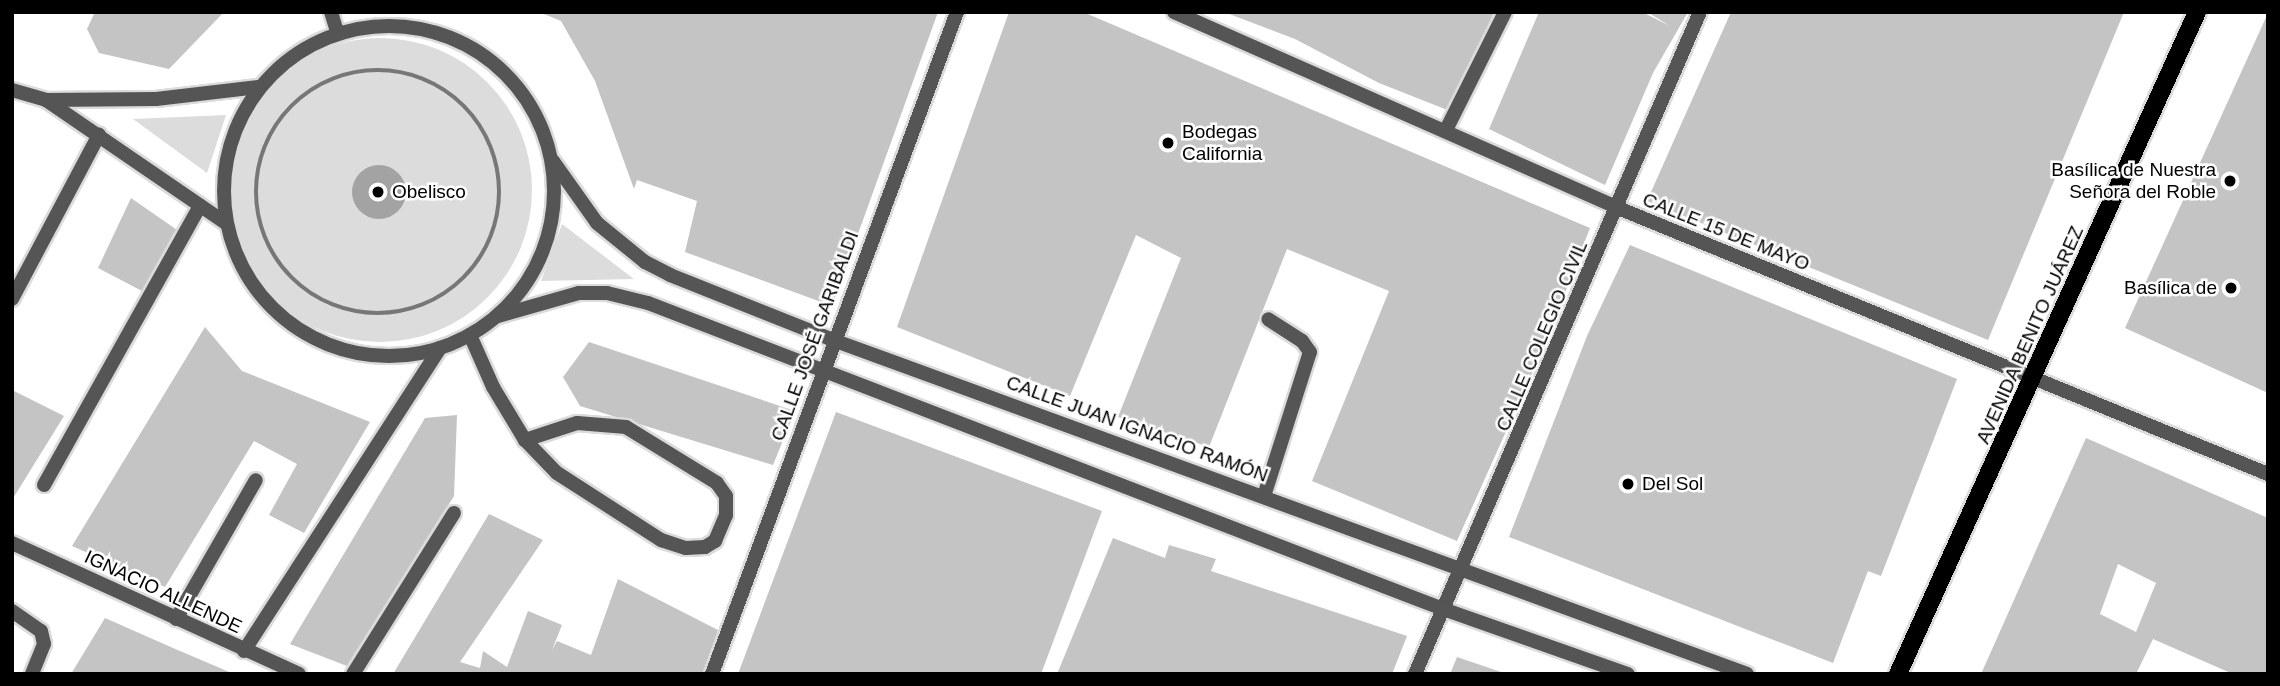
<!DOCTYPE html>
<meta charset="utf-8">
<style>
body{margin:0}
#map{position:relative;width:2280px;height:686px;overflow:hidden;background:#fff;font-family:Helvetica,sans-serif}
div>[style]{position:absolute}
[style*='--x']{left:calc(var(--x)*1px);top:calc(var(--y)*1px);width:calc(var(--w)*1px);rotate:calc(var(--a)*1deg)}
.green>*{inset:0;background:#dcdcdc}
.round{border-radius:50%}
.water>*{inset:0;background:#a3a3a3}
.building>*{inset:0;background:#c4c4c4}
.path>*{height:4.5px;margin-top:-2.25px;transform-origin:0;background:repeating-linear-gradient(90deg,#777 0 2px,transparent 0 5.5px)}
.path>.ring{margin:-2.25px;padding:0;box-sizing:content-box;background:none;border:4.5px solid #777;border-radius:50%}
.roads{filter:drop-shadow(2px 0 #dbdbdb) drop-shadow(-2px 0 #dbdbdb) drop-shadow(0 2px #dbdbdb) drop-shadow(0 -2px #dbdbdb)}
.service>*{height:14px;margin:-7px;padding:0 7px;transform-origin:7px;border-radius:7px;background:#555}
.minor>*{height:14px;margin:-7px;padding:0 7px;transform-origin:7px;border-radius:7px;background:#555}
.tertiary>*{height:14px;margin:-7px;padding:0 7px;transform-origin:7px;border-radius:7px;background:#555}
.tertiary>.ring{margin:-7px;padding:0;box-sizing:content-box;background:none;border:14px solid #555;border-radius:50%}
.primary>*{height:18px;margin:-9px;padding:0 9px;transform-origin:9px;border-radius:9px;background:#000}
.dots>*{width:19px;height:19px;translate:-50% -50%;box-sizing:border-box;border:4px solid #fff;border-radius:50%}
span{translate:-50% -50%;white-space:nowrap;text-align:center;line-height:1.15;-webkit-text-stroke:5px #fff;paint-order:stroke}
.poi-label{font-size:19px;color:#000}
.left{translate:0 -50%;text-align:left}
.right{translate:-100% -50%;text-align:right}
.street-label{font-size:19px;color:#000}
.frame{position:absolute;inset:0;border:14px solid #000;pointer-events:none}
</style>
<div id="map">
<div class="green">
<div class="round" style="left:228px;top:38px;width:304px;height:304px"></div>
<div style="clip-path:polygon(226px 115px,207px 173px,133px 119px)"></div>
<div style="clip-path:polygon(562px 224px,634px 279px,541px 281px)"></div>
</div>
<div class="water">
<div class="round" style="left:352px;top:165px;width:54px;height:54px"></div>
</div>
<div class="building">
<div style="clip-path:polygon(95px 12px,224px 12px,169px 69px,99px 53px,87px 29px)"></div>
<div style="clip-path:polygon(539px 12px,938px 12px,832px 306px,685px 252px,697px 201px,637px 180px,634px 189px,595px 81px,561px 21px)"></div>
<div style="clip-path:polygon(1009px 12px,1083px 12px,1590px 228px,1546px 342px,1457px 541px,1312px 481px,1389px 291px,1287px 249px,1209px 447px,1118px 417px,1181px 258px,1136px 235px,1070px 396px,897px 327px)"></div>
<div style="clip-path:polygon(1224px 12px,1494px 12px,1450px 111px,1379px 83px,1295px 39px)"></div>
<div style="clip-path:polygon(1539px 12px,1642px 12px,1670px 26px,1647px 12px,1688px 12px,1653px 73px,1605px 185px,1489px 129px)"></div>
<div style="clip-path:polygon(1731px 12px,2124px 12px,1988px 340px,1647px 201px)"></div>
<div style="clip-path:polygon(2268px 13px,2268px 393px,2125px 328px)"></div>
<div style="clip-path:polygon(131px 198px,180px 232px,142px 291px,98px 268px)"></div>
<div style="clip-path:polygon(1630px 245px,1957px 379px,1881px 576px,1868px 571px,1833px 663px,1509px 537px,1587px 336px)"></div>
<div style="clip-path:polygon(205px 327px,242px 371px,370px 422px,304px 533px,269px 515px,297px 464px,254px 441px,165px 587px,72px 546px)"></div>
<div style="clip-path:polygon(589px 342px,795px 411px,773px 465px,580px 406px,563px 377px)"></div>
<div style="clip-path:polygon(12px 390px,64px 416px,12px 500px)"></div>
<div style="clip-path:polygon(836px 412px,1102px 511px,1041px 674px,738px 674px)"></div>
<div style="clip-path:polygon(457px 415px,454px 496px,347px 666px,290px 644px,425px 418px)"></div>
<div style="clip-path:polygon(evenodd,2086px 438px,2268px 518px,2268px 674px,2233px 674px,2153px 639px,2136px 674px,1981px 674px,2086px 438px,2118px 564px,2156px 583px,2136px 632px,2100px 614px,2118px 564px)"></div>
<div style="clip-path:polygon(489px 514px,543px 540px,460px 662px,480px 668px,483px 651px,507px 667px,528px 611px,562px 625px,552px 650px,557px 641px,591px 655px,618px 579px,718px 630px,703px 674px,393px 674px)"></div>
<div style="clip-path:polygon(1113px 538px,1165px 558px,1169px 545px,1216px 559px,1211px 571px,1407px 636px,1392px 674px,1057px 674px)"></div>
<div style="clip-path:polygon(105px 618px,173px 648px,234px 674px,71px 674px)"></div>
<div style="clip-path:polygon(1457px 657px,1504px 673px,1504px 674px,1450px 674px)"></div>
</div>
<div class="path">
<div class="ring" style="left:256px;top:70px;width:239.5px;height:239.5px"></div>
</div>
<div class="roads">
<div class="service">
<div style="--x:331;--y:12;--w:21;--a:73"></div>
<div style="--x:1446;--y:130;--w:132;--a:-63.4"></div>
<div style="--x:12;--y:299;--w:186;--a:-62.1"></div>
<div style="--x:470;--y:335;--w:57;--a:66.1"></div>
<div style="--x:493;--y:387;--w:62;--a:58.9"></div>
<div style="--x:525;--y:440;--w:46;--a:45.9"></div>
<div style="--x:557;--y:473;--w:124;--a:32.8"></div>
<div style="--x:661;--y:540;--w:26;--a:18"></div>
<div style="--x:686;--y:548;--w:19;--a:-3"></div>
<div style="--x:705;--y:547;--w:12;--a:-31"></div>
<div style="--x:715;--y:541;--w:28;--a:-67"></div>
<div style="--x:726;--y:515;--w:19;--a:-90"></div>
<div style="--x:726;--y:496;--w:16;--a:-125"></div>
<div style="--x:717;--y:483;--w:107;--a:-148.4"></div>
<div style="--x:626;--y:427;--w:49;--a:-175.3"></div>
<div style="--x:577;--y:423;--w:55;--a:161.9"></div>
<div style="--x:44;--y:485;--w:320;--a:-60.8"></div>
<div style="--x:1264;--y:496;--w:151;--a:-72.3"></div>
<div style="--x:1310;--y:352;--w:14;--a:-126"></div>
<div style="--x:1302;--y:341;--w:40;--a:-147.1"></div>
<div style="--x:12;--y:611;--w:35;--a:35"></div>
<div style="--x:41;--y:631;--w:13;--a:77"></div>
<div style="--x:44;--y:644;--w:32;--a:112"></div>
<div style="--x:176;--y:619;--w:160;--a:-60.1"></div>
<div style="--x:244;--y:651;--w:361;--a:-57.1"></div>
<div style="--x:353;--y:674;--w:190;--a:-57.9"></div>
</div>
<div class="minor">
<div style="--x:1174;--y:12;--w:485;--a:23.8"></div>
<div style="--x:1618;--y:208;--w:702;--a:22.26"></div>
<div style="--x:12;--y:543;--w:315;--a:24.5"></div>
<div style="--x:712;--y:674;--w:706;--a:-69.69"></div>
<div style="--x:1415;--y:674;--w:721;--a:-66.71"></div>
</div>
<div class="tertiary">
<div class="ring" style="left:224px;top:26px;width:316px;height:316px"></div>
<div style="--x:12;--y:90;--w:35;--a:16"></div>
<div style="--x:46;--y:100;--w:110;--a:-0.5"></div>
<div style="--x:156;--y:99;--w:103;--a:-6.7"></div>
<div style="--x:46;--y:100;--w:216;--a:34.4"></div>
<div style="--x:553;--y:161;--w:76;--a:54.6"></div>
<div style="--x:597;--y:223;--w:62;--a:39.1"></div>
<div style="--x:645;--y:262;--w:28;--a:27"></div>
<div style="--x:670;--y:275;--w:175;--a:21.7"></div>
<div style="--x:833;--y:340;--w:973;--a:20.07"></div>
<div style="--x:498;--y:316;--w:84;--a:-15.9"></div>
<div style="--x:579;--y:293;--w:28;--a:0"></div>
<div style="--x:607;--y:293;--w:42;--a:13.7"></div>
<div style="--x:648;--y:303;--w:852;--a:21.05"></div>
<div style="--x:1443;--y:609;--w:196;--a:19.4"></div>
</div>
<div class="primary">
<div style="--x:1898;--y:674;--w:726;--a:-65.69"></div>
</div>
</div>
<div class="dots">
<div style="left:1168px;top:143px;background:#000"></div>
<div style="left:2230px;top:181px;background:#000"></div>
<div style="left:378px;top:192px;background:#000"></div>
<div style="left:2231px;top:288px;background:#000"></div>
<div style="left:1628px;top:484px;background:#000"></div>
</div>
<div class="poi-label">
<span class="left" style="left:1182px;top:143px">Bodegas<br>California</span>
<span class="right" style="left:2216px;top:181px">Basílica de Nuestra<br>Señora del Roble</span>
<span class="left" style="left:392px;top:192px">Obelisco</span>
<span class="right" style="left:2217px;top:288px">Basílica de</span>
<span class="left" style="left:1642px;top:484px">Del Sol</span>
</div>
<div class="street-label">
<span style="left:1726px;top:232px;rotate:22deg">CALLE 15 DE MAYO</span>
<span style="left:2030px;top:335px;rotate:-66deg">AVENIDA BENITO JUÁREZ</span>
<span style="left:815px;top:336px;rotate:-70deg">CALLE JOSÉ GARIBALDI</span>
<span style="left:1542px;top:336px;rotate:-67deg">CALLE COLEGIO CIVIL</span>
<span style="left:1137px;top:429px;rotate:20deg">CALLE JUAN IGNACIO RAMÓN</span>
<span style="left:163px;top:592px;rotate:25deg">IGNACIO ALLENDE</span>
</div>
<div class="frame"></div>
</div>
